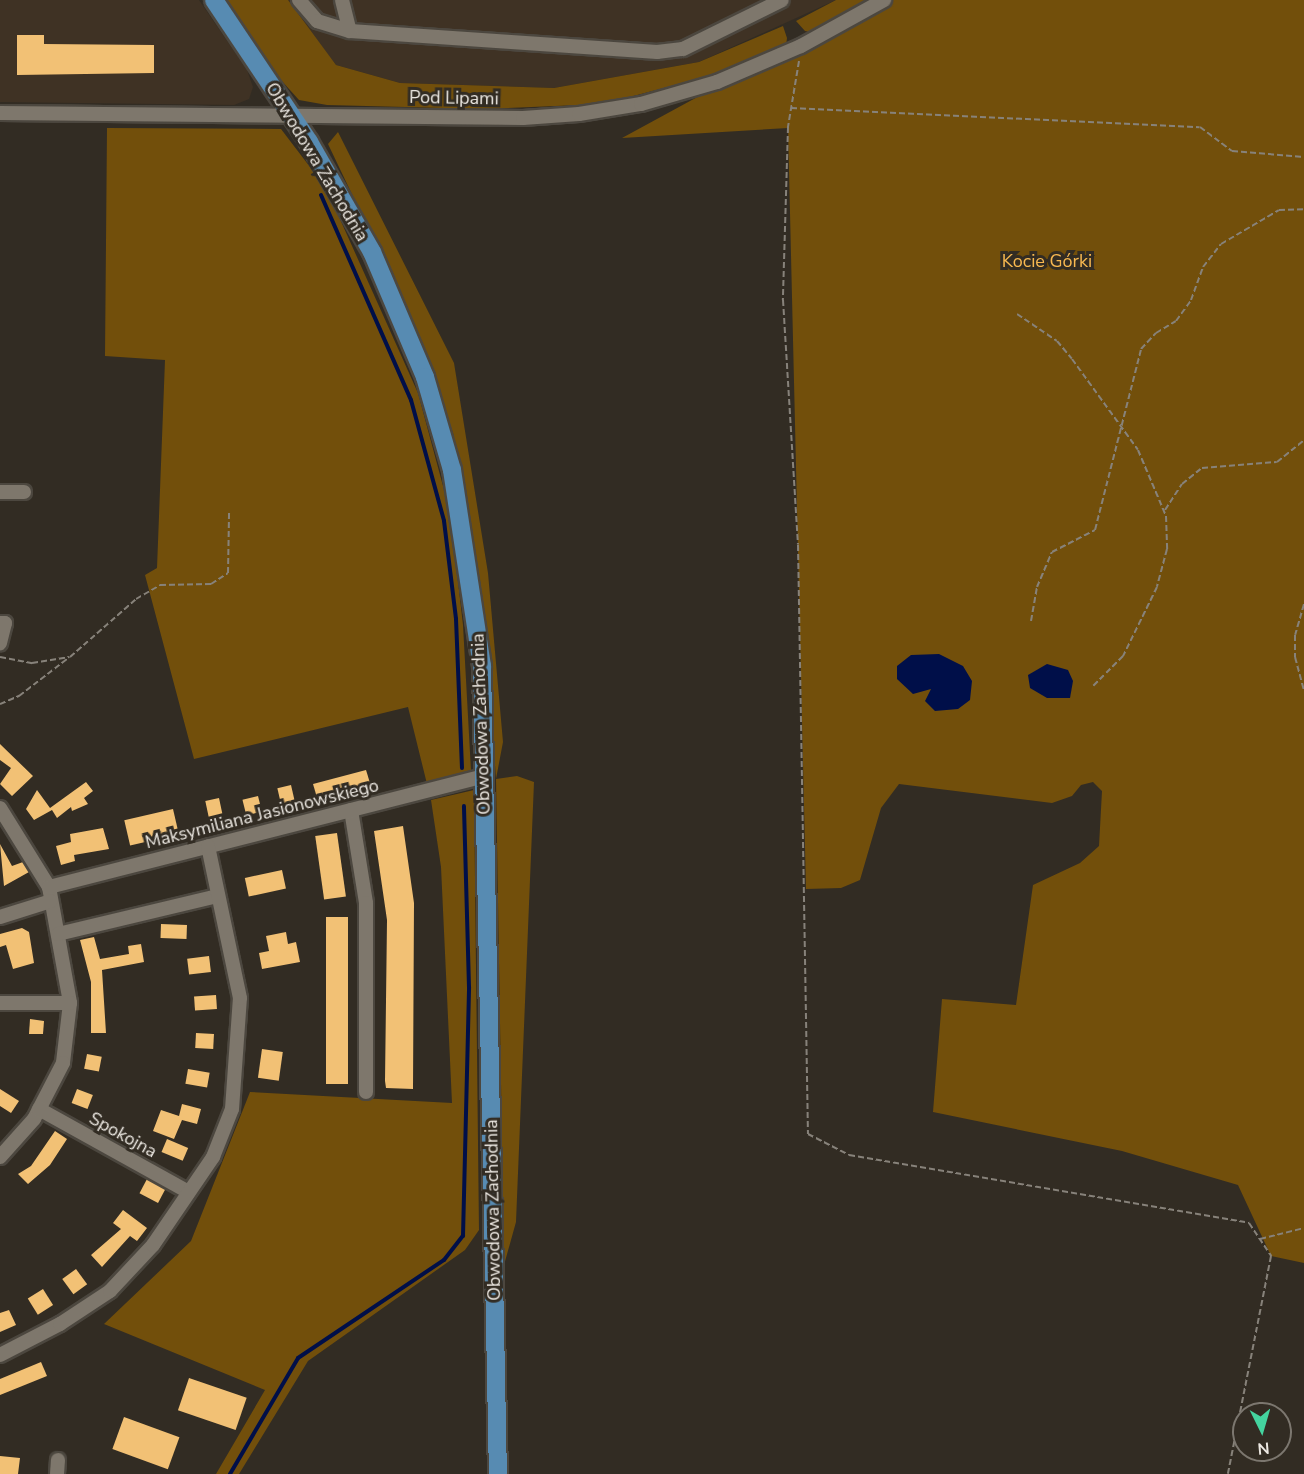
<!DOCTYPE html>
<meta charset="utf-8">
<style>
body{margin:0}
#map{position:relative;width:1304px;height:1474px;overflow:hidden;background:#322c23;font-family:"Nunito Sans",sans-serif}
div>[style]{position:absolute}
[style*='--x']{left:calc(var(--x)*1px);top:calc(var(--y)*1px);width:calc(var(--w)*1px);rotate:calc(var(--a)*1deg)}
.industrial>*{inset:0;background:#3f3224}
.green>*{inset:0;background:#724f0b}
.water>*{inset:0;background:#000f49}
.stream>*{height:4px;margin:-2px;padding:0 2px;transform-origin:2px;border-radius:2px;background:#000f49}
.building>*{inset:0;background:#f2c175;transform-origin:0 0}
.path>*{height:2px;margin-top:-1px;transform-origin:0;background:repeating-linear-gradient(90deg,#87827a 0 6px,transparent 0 9px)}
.roads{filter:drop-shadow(2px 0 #4c473f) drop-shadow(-2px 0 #4c473f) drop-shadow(0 2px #4c473f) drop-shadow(0 -2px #4c473f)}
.minor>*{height:14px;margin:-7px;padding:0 7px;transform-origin:7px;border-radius:7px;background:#7e776c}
.major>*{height:18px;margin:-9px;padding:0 9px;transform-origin:9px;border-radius:9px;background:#578bb2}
span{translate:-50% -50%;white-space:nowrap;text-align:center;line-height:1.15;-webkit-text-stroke:6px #322c23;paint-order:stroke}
.street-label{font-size:18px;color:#ece8e2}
.park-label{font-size:18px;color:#f8b950}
.north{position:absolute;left:1232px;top:1402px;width:60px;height:60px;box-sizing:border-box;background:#322c23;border:2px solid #7c776f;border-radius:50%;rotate:175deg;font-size:16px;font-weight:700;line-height:24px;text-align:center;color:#ece8e2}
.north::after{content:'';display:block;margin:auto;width:21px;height:27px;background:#44d49f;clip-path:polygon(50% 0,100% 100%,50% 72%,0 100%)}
</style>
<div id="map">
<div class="industrial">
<div style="clip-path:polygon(0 0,199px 0,247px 70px,253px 87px,249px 99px,234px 105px,0 102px)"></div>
<div style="clip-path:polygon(284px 0,836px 0,699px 62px,554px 88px,400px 83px,336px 65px)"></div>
</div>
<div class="green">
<div style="clip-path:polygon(224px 0,288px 0,336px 65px,400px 83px,554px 88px,699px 62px,783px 26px,787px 38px,786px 46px,721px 73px,603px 104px,483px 109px,327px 105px,299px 100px,270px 68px)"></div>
<div style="clip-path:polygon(836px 0,1304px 0,1304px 1263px,1271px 1256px,1238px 1185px,1122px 1151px,933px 1112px,942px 999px,1016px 1005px,1033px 885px,1080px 863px,1099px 846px,1102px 791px,1093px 782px,1081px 785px,1072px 796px,1052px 803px,899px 784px,881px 808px,860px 880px,841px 888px,806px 889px,788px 128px,622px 138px,815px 33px,805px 31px,796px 21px)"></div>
<div style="clip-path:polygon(107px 128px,281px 129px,326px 188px,418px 393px,450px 512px,463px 625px,471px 771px,427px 784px,408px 707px,194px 759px,145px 575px,157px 568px,165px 360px,105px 356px)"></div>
<div style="clip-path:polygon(338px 132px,454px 363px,488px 573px,503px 742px,496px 779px,517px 776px,534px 782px,516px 1222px,504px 1265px,496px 780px,485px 615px,453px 433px,411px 318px,328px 144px)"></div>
<div style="clip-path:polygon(474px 790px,479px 1230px,465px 1250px,308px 1361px,239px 1474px,216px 1474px,265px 1390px,104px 1324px,191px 1241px,250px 1092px,452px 1103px,441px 867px,431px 800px)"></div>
</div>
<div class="water">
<div style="clip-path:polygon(939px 654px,963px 666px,972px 681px,970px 700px,958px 709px,935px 711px,925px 701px,931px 689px,913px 694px,897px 679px,897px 666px,911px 655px)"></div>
<div style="clip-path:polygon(1047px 664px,1068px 670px,1073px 681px,1070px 698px,1047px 698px,1030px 688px,1028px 675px)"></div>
</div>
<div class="stream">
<div style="--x:321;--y:195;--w:224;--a:66.3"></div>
<div style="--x:411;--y:400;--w:125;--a:74.7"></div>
<div style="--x:444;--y:521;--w:99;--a:83"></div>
<div style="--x:456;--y:619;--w:149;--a:87.7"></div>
<div style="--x:230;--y:1474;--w:134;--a:-59.6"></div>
<div style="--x:298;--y:1358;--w:176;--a:-33.9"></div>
<div style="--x:444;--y:1260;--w:31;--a:-52"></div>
<div style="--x:463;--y:1236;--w:249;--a:-88.6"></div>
<div style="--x:469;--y:987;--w:181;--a:-91.6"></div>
</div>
<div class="building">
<div style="clip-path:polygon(17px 35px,44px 35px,44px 44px,154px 45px,154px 73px,17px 75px)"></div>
<div style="clip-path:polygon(0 744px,33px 776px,12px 796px,0 784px,11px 768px,0 760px)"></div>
<div style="clip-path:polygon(366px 770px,370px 783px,318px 801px,313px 784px)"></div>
<div style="clip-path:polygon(86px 782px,93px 791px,84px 798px,88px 804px,72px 811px,71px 807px,57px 818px,52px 810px,34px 820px,26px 809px,37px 790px,50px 808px)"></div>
<div style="left:291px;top:785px;width:22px;height:14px;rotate:77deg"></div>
<div style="left:258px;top:796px;width:16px;height:16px;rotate:76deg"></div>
<div style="left:219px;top:798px;width:24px;height:14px;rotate:78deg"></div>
<div style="left:173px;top:809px;width:26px;height:50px;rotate:77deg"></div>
<div style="clip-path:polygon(403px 826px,414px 903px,413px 1089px,386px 1088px,385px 1081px,387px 920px,374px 831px)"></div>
<div style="clip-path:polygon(103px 828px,109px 849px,74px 855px,75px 861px,61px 865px,56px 846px,71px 842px,70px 834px)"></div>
<div style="left:337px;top:833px;width:64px;height:22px;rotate:82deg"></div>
<div style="clip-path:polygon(0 844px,12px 866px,23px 862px,29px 872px,4px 886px)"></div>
<div style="left:282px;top:870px;width:19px;height:38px;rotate:78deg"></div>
<div style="left:326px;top:917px;width:22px;height:167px"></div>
<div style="left:161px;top:924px;width:26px;height:14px;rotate:2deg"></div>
<div style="clip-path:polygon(22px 928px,29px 932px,34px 963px,13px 969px,6px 945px,0 947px,0 934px)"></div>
<div style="clip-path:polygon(286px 932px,288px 944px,296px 942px,300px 962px,262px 969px,259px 953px,269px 951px,266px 936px)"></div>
<div style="clip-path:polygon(94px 937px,100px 959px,129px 954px,128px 946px,141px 944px,144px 962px,102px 970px,106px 1033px,91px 1033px,91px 982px,80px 940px)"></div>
<div style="left:209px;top:956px;width:16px;height:22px;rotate:83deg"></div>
<div style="left:216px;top:995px;width:14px;height:22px;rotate:86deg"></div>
<div style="clip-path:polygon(30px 1019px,44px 1021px,43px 1034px,29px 1034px)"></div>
<div style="left:196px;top:1033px;width:18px;height:15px;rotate:3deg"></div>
<div style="left:262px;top:1049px;width:21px;height:29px;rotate:8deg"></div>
<div style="left:87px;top:1054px;width:15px;height:15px;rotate:11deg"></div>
<div style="left:188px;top:1069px;width:22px;height:15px;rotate:10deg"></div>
<div style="clip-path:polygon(0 1089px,19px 1101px,11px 1113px,0 1106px)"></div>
<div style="left:77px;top:1089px;width:17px;height:15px;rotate:21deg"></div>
<div style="clip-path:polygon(182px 1104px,201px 1109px,197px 1124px,182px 1120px,174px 1139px,153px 1131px,161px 1110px,179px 1116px)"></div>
<div style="clip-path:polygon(55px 1131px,67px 1139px,50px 1165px,28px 1184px,18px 1174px,31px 1166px)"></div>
<div style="left:167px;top:1139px;width:23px;height:14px;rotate:23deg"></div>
<div style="left:147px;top:1179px;width:21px;height:16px;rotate:28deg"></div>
<div style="clip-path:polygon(123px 1210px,147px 1228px,137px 1241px,130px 1236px,102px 1267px,91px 1255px,121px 1229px,113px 1223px)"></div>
<div style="left:76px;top:1269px;width:19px;height:17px;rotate:54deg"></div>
<div style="left:43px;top:1289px;width:19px;height:18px;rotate:58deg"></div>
<div style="clip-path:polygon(9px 1310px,16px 1325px,0 1332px,0 1313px)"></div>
<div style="clip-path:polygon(41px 1362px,47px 1376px,0 1395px,0 1379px)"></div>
<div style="left:189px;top:1378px;width:61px;height:34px;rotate:19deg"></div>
<div style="left:124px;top:1417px;width:59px;height:34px;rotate:20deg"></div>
<div style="clip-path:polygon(0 1456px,20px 1458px,18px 1474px,0 1474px)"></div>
</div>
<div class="path">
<div style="--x:799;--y:61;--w:67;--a:99.5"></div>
<div style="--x:788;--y:127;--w:173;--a:91.7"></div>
<div style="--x:783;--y:300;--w:245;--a:86.5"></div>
<div style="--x:798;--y:545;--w:589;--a:89.03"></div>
<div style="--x:808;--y:1134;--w:46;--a:27.1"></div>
<div style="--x:849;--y:1155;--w:406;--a:9.6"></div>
<div style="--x:1249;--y:1223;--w:40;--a:56"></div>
<div style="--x:1271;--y:1256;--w:222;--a:101.2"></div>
<div style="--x:791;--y:108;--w:409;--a:2.7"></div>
<div style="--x:1200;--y:127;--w:40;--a:37"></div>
<div style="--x:1232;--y:151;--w:72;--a:4.8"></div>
<div style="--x:1017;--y:314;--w:48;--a:34"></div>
<div style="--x:1057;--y:341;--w:23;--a:50"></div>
<div style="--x:1072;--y:359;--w:112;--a:54"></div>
<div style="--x:1138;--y:450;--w:72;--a:67"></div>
<div style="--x:1166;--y:516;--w:33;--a:88"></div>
<div style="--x:1167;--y:549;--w:39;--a:105"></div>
<div style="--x:1157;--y:587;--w:77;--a:116.2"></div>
<div style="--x:1123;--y:656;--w:42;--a:135"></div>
<div style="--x:1165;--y:510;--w:31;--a:-57"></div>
<div style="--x:1182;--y:484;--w:26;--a:-39"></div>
<div style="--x:1202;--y:468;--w:75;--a:-4.6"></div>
<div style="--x:1277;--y:462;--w:35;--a:-39"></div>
<div style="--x:1304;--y:604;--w:32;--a:106"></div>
<div style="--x:1295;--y:635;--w:22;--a:90"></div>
<div style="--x:1295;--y:657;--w:34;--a:75"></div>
<div style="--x:1031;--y:621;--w:35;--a:-80"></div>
<div style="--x:1037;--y:587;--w:38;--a:-67"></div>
<div style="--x:1052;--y:552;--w:48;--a:-27.1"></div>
<div style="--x:1095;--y:530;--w:187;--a:-75.7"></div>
<div style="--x:1141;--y:349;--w:22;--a:-47"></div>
<div style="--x:1156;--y:333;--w:23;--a:-31"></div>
<div style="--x:1176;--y:321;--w:26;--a:-54"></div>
<div style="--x:1191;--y:300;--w:35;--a:-70"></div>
<div style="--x:1203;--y:267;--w:29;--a:-52"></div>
<div style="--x:1221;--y:244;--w:67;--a:-30.4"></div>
<div style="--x:1279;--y:210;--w:25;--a:-2"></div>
<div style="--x:0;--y:657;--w:33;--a:11"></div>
<div style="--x:32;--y:663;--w:38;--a:-9"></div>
<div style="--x:70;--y:657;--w:88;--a:-41.3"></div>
<div style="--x:136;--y:599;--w:28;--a:-30"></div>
<div style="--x:160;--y:585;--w:51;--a:-1.1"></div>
<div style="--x:211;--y:584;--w:20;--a:-33"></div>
<div style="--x:228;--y:573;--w:60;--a:-89"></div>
<div style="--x:0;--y:704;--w:21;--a:-23"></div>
<div style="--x:19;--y:696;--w:61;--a:-37.6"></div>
<div style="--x:1260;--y:1239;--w:45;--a:-14"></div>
</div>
<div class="roads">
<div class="minor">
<div style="--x:299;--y:0;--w:28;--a:49"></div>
<div style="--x:317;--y:21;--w:34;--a:17"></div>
<div style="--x:350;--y:31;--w:308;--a:3.9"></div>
<div style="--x:657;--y:52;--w:26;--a:-7"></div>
<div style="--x:683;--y:49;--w:110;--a:-26.3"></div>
<div style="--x:342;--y:0;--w:32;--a:76"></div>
<div style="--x:0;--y:113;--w:523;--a:0.55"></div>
<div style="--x:523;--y:118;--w:56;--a:-4.1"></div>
<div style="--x:579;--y:114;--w:63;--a:-9.2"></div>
<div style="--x:641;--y:104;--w:79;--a:-16.1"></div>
<div style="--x:717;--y:82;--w:91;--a:-23.2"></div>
<div style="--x:801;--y:46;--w:95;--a:-29"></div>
<div style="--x:0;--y:492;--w:24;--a:0"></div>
<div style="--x:0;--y:623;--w:5;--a:0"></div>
<div style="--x:5;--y:623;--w:21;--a:104"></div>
<div style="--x:0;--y:808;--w:93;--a:58.2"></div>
<div style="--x:49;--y:887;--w:118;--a:79.7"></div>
<div style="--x:70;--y:1003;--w:60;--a:96.7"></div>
<div style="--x:63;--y:1063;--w:63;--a:117.4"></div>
<div style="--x:34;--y:1119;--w:51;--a:131.8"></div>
<div style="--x:351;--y:810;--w:94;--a:80.8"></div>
<div style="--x:366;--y:903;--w:189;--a:90"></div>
<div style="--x:49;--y:887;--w:449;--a:-14.3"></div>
<div style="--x:0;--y:917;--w:53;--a:-17.4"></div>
<div style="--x:58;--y:934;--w:164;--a:-13.4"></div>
<div style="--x:0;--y:1003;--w:70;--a:0"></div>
<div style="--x:39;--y:1109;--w:171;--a:29"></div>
<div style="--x:0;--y:1355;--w:68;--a:-27.3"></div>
<div style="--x:60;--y:1324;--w:60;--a:-33.4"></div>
<div style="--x:110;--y:1291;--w:63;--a:-46.9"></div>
<div style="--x:153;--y:1245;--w:107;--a:-55.7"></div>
<div style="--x:213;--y:1157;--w:52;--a:-68.4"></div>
<div style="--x:232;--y:1109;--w:111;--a:-85.9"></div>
<div style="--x:240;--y:998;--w:155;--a:-101.9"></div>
<div style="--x:57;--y:1474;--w:14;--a:-86"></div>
</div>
<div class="major">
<div style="--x:214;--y:0;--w:171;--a:56.2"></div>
<div style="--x:309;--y:142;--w:127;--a:60.2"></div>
<div style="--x:372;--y:252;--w:136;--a:67"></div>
<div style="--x:425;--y:377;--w:97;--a:73.8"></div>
<div style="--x:452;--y:470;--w:198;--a:81.3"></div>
<div style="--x:482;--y:666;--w:808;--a:88.87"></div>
</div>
</div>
<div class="street-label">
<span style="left:454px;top:98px;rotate:1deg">Pod Lipami</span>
<span style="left:317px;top:162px;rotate:59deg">Obwodowa Zachodnia</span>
<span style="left:481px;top:724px;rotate:-92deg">Obwodowa Zachodnia</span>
<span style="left:262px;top:814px;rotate:-14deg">Maksymiliana Jasionowskiego</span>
<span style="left:123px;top:1135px;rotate:29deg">Spokojna</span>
<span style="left:493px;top:1210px;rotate:-91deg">Obwodowa Zachodnia</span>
</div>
<div class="park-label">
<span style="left:1047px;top:261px">Kocie Górki</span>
</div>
<div class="north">N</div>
</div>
